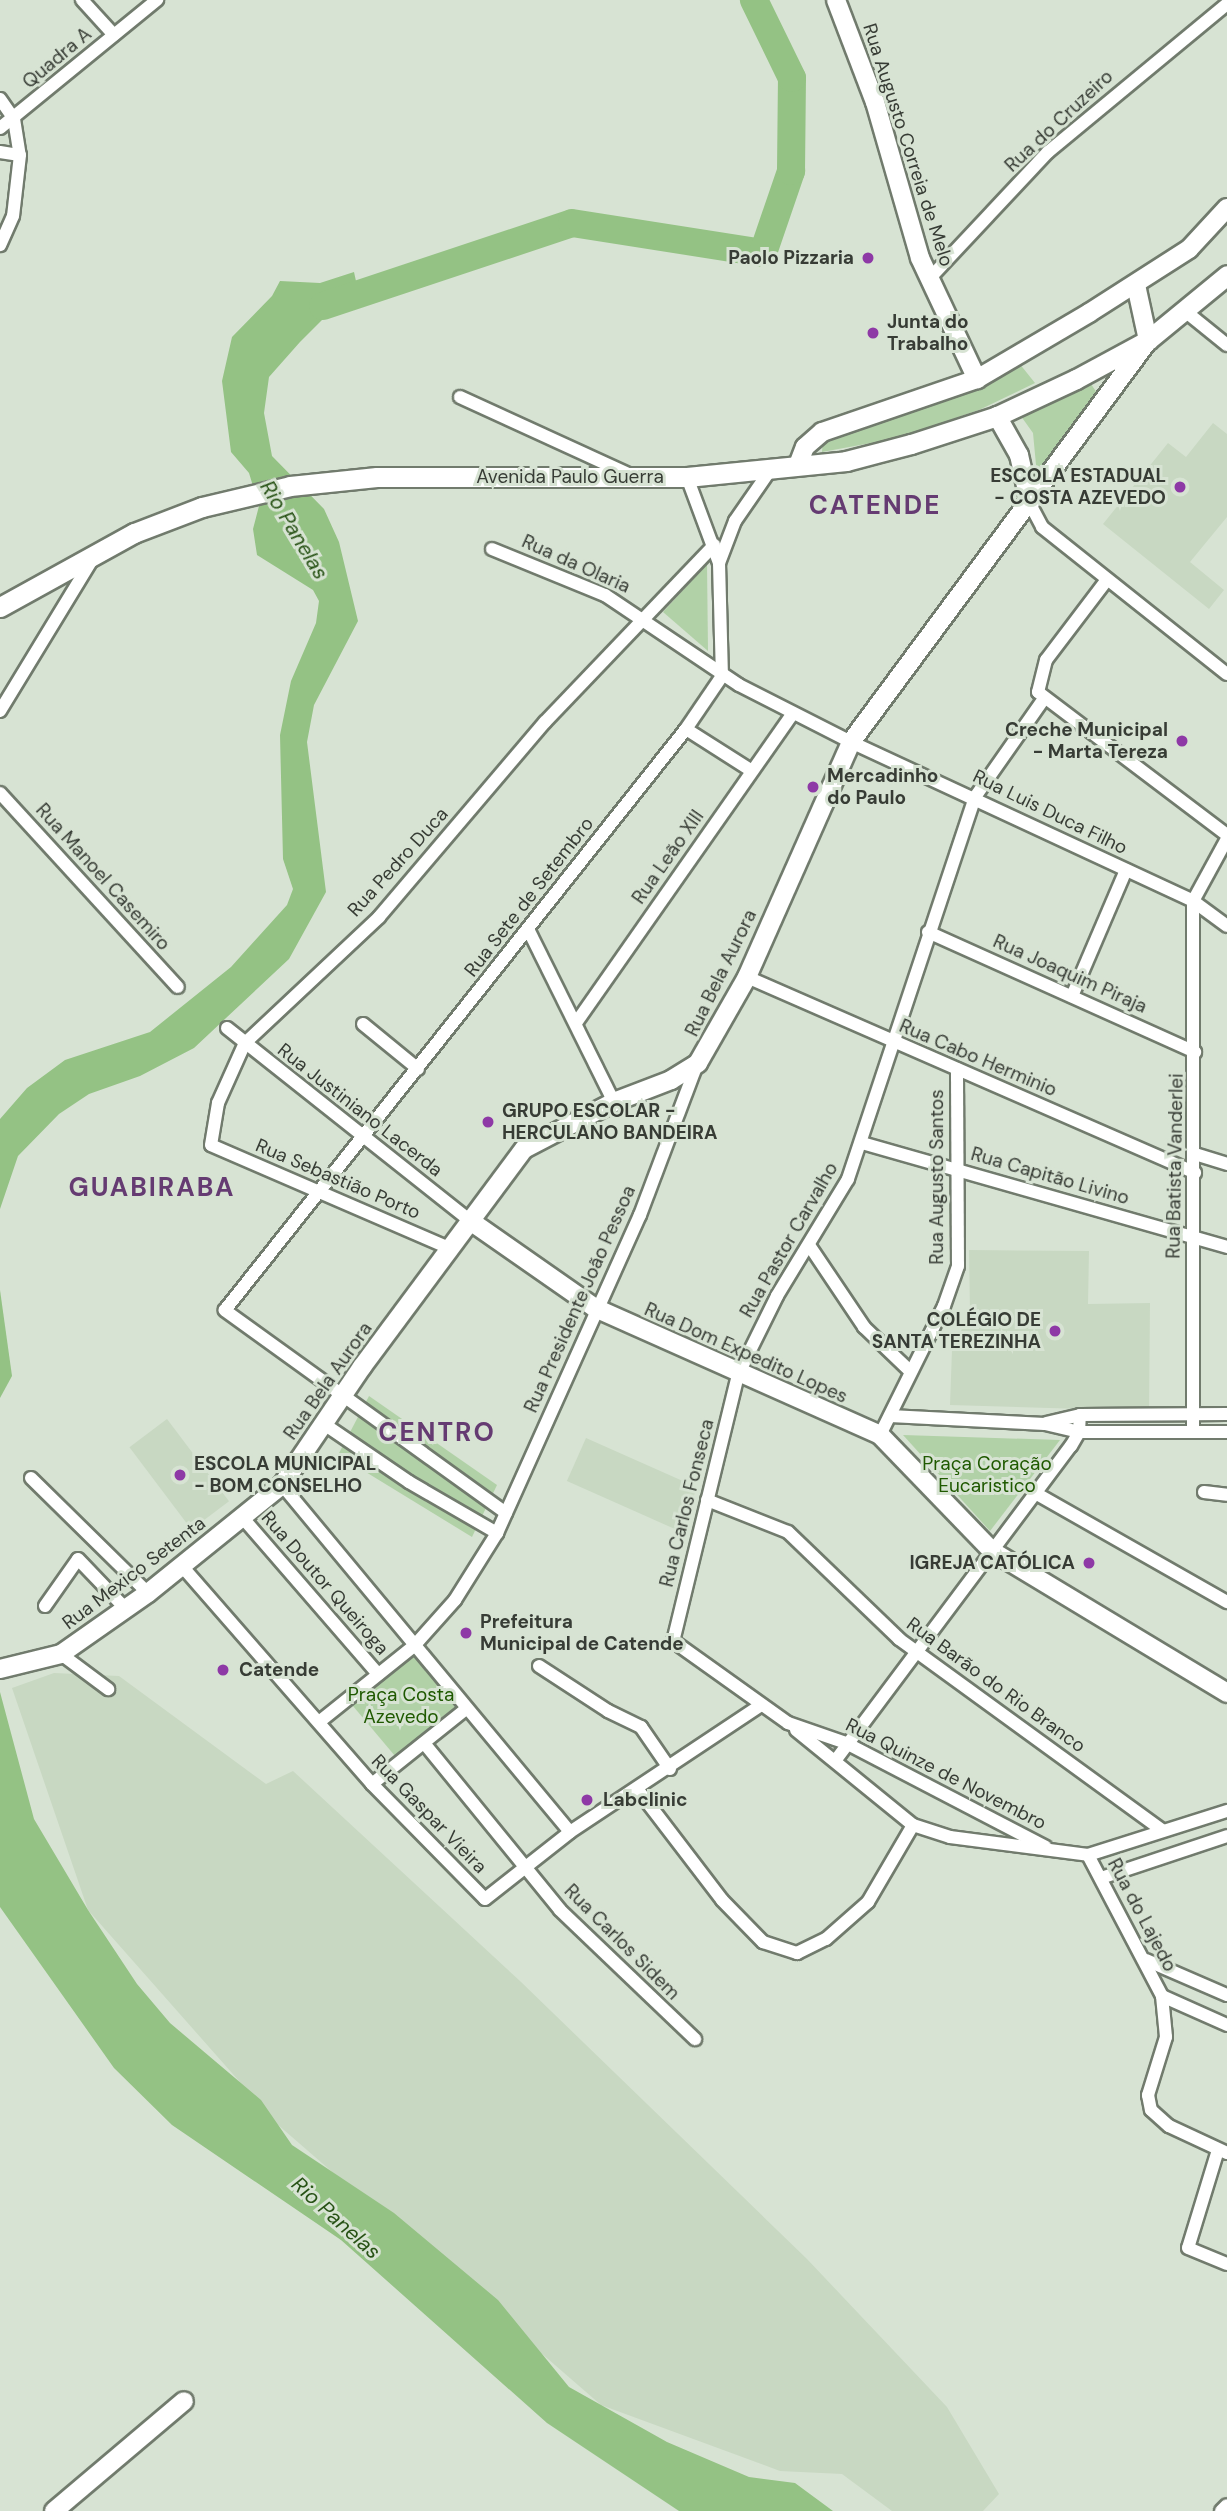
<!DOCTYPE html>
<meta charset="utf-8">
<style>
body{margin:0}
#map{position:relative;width:1227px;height:2511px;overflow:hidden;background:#d7e3d3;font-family:"DM Sans",sans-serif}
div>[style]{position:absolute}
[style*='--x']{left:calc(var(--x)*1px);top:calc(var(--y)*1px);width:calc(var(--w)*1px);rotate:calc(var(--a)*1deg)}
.built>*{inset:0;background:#c8d8c2;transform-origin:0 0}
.green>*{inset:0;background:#b1d1a7;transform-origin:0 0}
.water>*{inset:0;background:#94c284}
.river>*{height:28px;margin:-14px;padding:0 14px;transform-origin:14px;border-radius:14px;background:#94c284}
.roads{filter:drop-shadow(2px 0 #717b6d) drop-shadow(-2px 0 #717b6d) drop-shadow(0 2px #717b6d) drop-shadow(0 -2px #717b6d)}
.street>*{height:12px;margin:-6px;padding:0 6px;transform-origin:6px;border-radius:6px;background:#fff}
.secondary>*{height:18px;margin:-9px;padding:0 9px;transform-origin:9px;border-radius:9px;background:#fff}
.primary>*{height:19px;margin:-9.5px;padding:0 9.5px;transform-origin:9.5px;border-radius:9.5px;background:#fff}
.dots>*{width:19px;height:19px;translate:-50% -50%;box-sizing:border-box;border:4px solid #d7e3d3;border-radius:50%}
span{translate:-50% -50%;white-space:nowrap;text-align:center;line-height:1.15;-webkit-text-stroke:6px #d7e3d3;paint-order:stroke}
.street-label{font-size:19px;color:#373c35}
.poi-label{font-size:19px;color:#373c35;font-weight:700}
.right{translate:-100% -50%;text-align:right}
.left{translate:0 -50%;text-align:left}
.park-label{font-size:19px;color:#1f5900}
.water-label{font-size:21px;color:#275215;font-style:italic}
.district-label{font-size:26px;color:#653b72;font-weight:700;letter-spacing:2px}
</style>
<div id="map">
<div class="built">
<div style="clip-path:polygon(1213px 423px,1227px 434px,1227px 517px,1190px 562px,1224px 590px,1209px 609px,1103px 524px,1168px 443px,1186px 457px)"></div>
<div style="clip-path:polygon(969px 1250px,1089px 1251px,1088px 1304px,1150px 1303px,1149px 1411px,950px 1405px,952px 1350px,970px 1312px)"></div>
<div style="left:167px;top:1419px;width:103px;height:47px;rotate:53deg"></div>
<div style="left:586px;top:1438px;width:122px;height:47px;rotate:24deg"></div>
<div style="clip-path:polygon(54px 1673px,119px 1676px,266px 1784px,293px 1771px,520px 1981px,807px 2259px,947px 2407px,999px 2494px,983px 2511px,892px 2511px,842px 2474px,780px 2471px,601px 2405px,277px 2124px,88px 1910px,12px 1688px)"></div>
</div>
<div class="green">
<div style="clip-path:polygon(1019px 363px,1035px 383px,979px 410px,893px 439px,822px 452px,823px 438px,970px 390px)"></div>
<div style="clip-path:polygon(1087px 378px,1101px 399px,1038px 486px,1033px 433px,1018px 412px)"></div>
<div style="clip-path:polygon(707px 564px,708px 651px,663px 612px)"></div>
<div style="clip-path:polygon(369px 1396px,497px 1485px,472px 1537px,338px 1455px)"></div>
<div style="clip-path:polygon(903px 1435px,1060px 1440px,990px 1531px)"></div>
<div style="left:413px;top:1653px;width:71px;height:80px;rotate:50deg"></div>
</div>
<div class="water">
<div style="clip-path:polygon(354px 272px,361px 304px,323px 319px,300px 342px,269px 377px,264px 413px,272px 456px,324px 509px,339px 542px,358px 621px,314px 705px,307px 742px,326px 892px,289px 959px,194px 1048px,140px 1076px,89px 1094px,59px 1114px,18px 1156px,0 1209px,0 1119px,27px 1088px,65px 1060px,150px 1032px,231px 967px,287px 905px,293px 889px,283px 859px,280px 735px,291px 681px,316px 623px,319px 601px,313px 590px,257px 555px,253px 529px,259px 506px,249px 473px,231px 452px,222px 381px,232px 337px,272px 296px,280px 281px,320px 283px)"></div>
<div style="clip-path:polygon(0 1290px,12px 1376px,0 1398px)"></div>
<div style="clip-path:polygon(0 1692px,34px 1819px,88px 1910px,137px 1984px,170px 2023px,261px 2100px,292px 2145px,394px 2213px,498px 2300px,569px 2387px,667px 2442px,749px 2477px,795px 2483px,833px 2511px,679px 2511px,547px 2423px,341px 2240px,172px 2125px,114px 2068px,0 1907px)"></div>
</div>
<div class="river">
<div style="--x:323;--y:306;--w:262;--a:-18.4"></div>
<div style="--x:572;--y:223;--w:193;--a:8.9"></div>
<div style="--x:763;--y:253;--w:87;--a:-71.1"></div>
<div style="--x:791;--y:171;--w:93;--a:-89.4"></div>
<div style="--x:792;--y:78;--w:87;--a:-116"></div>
</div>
<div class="roads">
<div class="street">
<div style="--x:82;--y:0;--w:47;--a:47.6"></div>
<div style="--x:0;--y:99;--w:24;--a:55"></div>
<div style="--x:14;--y:119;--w:36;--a:81"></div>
<div style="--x:20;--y:155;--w:61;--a:96.5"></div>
<div style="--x:13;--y:216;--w:32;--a:114"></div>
<div style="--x:0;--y:128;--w:203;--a:-39.2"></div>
<div style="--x:0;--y:152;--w:20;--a:9"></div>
<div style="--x:929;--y:279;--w:174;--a:-46.9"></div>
<div style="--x:1048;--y:152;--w:232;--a:-39.6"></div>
<div style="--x:1185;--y:311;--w:54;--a:39"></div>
<div style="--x:460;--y:397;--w:185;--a:24.6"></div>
<div style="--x:687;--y:477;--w:92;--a:69.6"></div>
<div style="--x:719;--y:563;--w:113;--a:88.5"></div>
<div style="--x:1030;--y:504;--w:26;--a:62"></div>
<div style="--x:1042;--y:527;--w:236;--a:38.5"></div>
<div style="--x:492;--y:549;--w:122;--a:22.2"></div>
<div style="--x:605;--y:595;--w:161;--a:33.9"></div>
<div style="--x:739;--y:685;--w:126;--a:27"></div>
<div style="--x:851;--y:742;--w:377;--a:24.9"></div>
<div style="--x:1193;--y:901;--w:42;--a:36.3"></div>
<div style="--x:719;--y:563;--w:45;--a:-69.1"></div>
<div style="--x:735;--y:521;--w:63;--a:-55.3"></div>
<div style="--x:1106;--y:581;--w:99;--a:127.2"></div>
<div style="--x:1046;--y:660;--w:33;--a:104"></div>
<div style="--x:1038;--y:692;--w:237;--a:37.1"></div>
<div style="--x:1043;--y:700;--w:118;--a:125"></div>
<div style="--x:975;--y:797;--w:403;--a:108.4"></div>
<div style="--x:848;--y:1179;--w:137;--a:121.3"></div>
<div style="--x:777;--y:1296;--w:88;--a:116.3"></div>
<div style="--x:738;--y:1375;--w:274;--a:103.7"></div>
<div style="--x:673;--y:1641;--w:141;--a:35.5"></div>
<div style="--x:788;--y:1723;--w:61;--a:19"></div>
<div style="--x:846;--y:1743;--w:225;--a:27.5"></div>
<div style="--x:0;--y:711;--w:179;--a:-58.7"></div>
<div style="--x:686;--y:729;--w:78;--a:32.5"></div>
<div style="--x:0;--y:793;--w:263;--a:47.5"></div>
<div style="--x:528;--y:929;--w:193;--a:63.6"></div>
<div style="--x:928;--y:932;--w:293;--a:24.2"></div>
<div style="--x:747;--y:977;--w:489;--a:23.6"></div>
<div style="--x:1072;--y:996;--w:137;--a:-66.8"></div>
<div style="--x:576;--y:1023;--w:378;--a:-55"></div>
<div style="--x:363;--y:1024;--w:71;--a:39.3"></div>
<div style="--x:227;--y:1028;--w:309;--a:38.4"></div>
<div style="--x:862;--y:1143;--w:380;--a:15.9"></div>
<div style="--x:1195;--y:1154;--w:34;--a:17"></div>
<div style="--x:809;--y:1245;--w:99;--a:56.1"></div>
<div style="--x:864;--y:1327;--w:62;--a:43.7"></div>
<div style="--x:449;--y:1248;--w:259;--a:-156.6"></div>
<div style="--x:211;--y:1145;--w:43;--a:-80.5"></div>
<div style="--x:218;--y:1103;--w:66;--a:-65.8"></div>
<div style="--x:245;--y:1043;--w:184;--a:-43.2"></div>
<div style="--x:379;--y:917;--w:256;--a:-49.6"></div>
<div style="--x:545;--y:722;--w:245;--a:-46.3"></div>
<div style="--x:890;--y:1416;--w:155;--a:3"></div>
<div style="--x:1045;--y:1424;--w:35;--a:13"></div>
<div style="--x:1079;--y:1432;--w:148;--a:0"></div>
<div style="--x:1046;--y:1423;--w:35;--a:-13"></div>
<div style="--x:1080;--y:1415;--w:147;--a:-0.4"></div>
<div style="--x:324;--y:1424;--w:103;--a:34.3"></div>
<div style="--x:409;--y:1482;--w:102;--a:30.1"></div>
<div style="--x:1193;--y:1432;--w:531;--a:-90"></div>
<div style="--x:1193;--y:901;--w:71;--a:-61.3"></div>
<div style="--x:880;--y:1435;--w:144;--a:-63.6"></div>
<div style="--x:944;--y:1306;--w:42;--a:-70.7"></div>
<div style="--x:958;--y:1266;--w:197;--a:-90.3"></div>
<div style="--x:31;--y:1478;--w:164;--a:44.5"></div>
<div style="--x:282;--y:1485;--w:451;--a:50.3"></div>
<div style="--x:1204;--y:1492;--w:23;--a:7"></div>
<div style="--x:1037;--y:1494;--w:219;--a:29.6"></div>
<div style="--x:707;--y:1500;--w:87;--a:21.6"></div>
<div style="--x:788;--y:1532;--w:154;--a:43.9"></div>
<div style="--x:899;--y:1639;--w:326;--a:36"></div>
<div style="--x:506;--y:1513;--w:347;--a:-144.2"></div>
<div style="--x:225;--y:1310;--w:742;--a:-51.57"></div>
<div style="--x:686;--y:729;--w:64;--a:-55.8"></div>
<div style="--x:242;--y:1517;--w:208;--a:49.1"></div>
<div style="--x:181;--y:1565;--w:291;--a:48.9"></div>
<div style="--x:372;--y:1784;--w:161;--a:45.5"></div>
<div style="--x:485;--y:1899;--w:108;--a:-38.2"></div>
<div style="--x:570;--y:1832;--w:229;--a:-33.6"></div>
<div style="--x:45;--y:1606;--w:57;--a:-54.9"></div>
<div style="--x:78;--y:1559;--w:68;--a:46.2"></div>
<div style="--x:61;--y:1654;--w:59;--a:36.7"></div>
<div style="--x:539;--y:1666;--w:82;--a:33.1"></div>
<div style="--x:608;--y:1711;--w:37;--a:26"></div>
<div style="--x:641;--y:1727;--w:51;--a:55.4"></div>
<div style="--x:319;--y:1722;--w:122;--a:-38.7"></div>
<div style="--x:414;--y:1646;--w:62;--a:-48.3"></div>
<div style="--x:455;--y:1600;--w:79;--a:-57.9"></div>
<div style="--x:497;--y:1533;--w:349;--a:-65.8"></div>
<div style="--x:640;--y:1215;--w:161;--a:-69.3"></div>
<div style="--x:796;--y:1730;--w:151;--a:39.1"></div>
<div style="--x:913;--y:1825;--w:39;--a:18"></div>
<div style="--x:950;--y:1837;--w:139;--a:7.4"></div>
<div style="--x:1088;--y:1855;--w:146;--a:-17.6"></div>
<div style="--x:424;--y:1743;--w:215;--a:50.8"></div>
<div style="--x:560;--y:1910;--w:187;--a:43.7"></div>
<div style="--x:835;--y:1761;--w:394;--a:-53.2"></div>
<div style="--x:1071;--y:1446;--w:16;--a:-60"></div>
<div style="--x:1079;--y:1432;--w:17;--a:-87"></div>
<div style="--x:372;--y:1784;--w:120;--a:-38.6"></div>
<div style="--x:638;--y:1790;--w:138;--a:52.6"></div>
<div style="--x:722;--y:1900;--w:59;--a:45.7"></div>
<div style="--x:763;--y:1942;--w:36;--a:18"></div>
<div style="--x:797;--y:1953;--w:32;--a:-26"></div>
<div style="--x:826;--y:1939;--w:56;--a:-41.4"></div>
<div style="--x:868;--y:1902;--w:89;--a:-59.7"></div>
<div style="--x:1088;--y:1855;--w:159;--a:62.3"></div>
<div style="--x:1162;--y:1996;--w:41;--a:84.4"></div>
<div style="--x:1166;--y:2037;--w:61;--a:107.2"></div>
<div style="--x:1148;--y:2095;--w:15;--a:79"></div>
<div style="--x:1151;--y:2110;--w:24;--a:42"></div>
<div style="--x:1169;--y:2126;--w:64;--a:25"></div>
<div style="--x:1101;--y:1878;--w:133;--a:-18.4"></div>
<div style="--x:1146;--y:1960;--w:88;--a:23.4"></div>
<div style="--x:1162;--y:1996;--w:71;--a:24"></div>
<div style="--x:1218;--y:2150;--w:102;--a:107"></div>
<div style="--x:1188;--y:2248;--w:42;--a:22.3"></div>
<div style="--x:1221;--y:2511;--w:8;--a:-45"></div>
</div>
<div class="secondary">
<div style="--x:836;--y:0;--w:109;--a:69.1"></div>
<div style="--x:875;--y:102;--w:162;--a:73.9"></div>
<div style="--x:920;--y:258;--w:134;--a:64.8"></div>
<div style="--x:997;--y:416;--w:45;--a:60.6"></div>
<div style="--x:1019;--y:455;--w:50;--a:77.3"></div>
<div style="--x:798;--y:465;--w:19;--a:-69"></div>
<div style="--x:805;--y:447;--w:23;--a:-41"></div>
<div style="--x:822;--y:432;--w:164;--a:-18.9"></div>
<div style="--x:977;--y:379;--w:130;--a:-30.5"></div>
<div style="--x:1089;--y:313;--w:119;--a:-32.6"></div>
<div style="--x:1189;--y:249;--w:56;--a:-47.2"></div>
<div style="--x:469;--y:1220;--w:154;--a:34.9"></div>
<div style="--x:595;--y:1308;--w:312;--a:24"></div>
<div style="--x:880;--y:1435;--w:161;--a:46"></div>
<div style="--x:992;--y:1551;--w:275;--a:31.1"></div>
<div style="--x:0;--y:1669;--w:63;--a:-13.8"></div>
<div style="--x:61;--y:1654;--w:106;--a:-35"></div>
<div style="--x:148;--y:1593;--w:172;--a:-38.9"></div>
<div style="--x:282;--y:1485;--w:143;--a:-55.9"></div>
<div style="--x:362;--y:1367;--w:272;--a:-53.4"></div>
<div style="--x:524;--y:1149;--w:102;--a:-27.6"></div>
<div style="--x:614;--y:1102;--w:61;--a:-21.1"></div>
<div style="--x:671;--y:1080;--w:32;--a:-32"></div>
<div style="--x:698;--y:1063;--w:99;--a:-60.3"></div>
<div style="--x:747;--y:977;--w:257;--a:-66.1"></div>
<div style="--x:851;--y:742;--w:500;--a:-53.5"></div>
<div style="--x:1148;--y:340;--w:56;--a:-102.3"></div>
<div style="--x:54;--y:2511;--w:170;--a:-40.2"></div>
</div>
<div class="primary">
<div style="--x:0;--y:607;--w:153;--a:-28.9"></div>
<div style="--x:134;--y:533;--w:73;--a:-20.9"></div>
<div style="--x:202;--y:507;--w:90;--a:-13.4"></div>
<div style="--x:290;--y:486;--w:87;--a:-5.9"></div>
<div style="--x:377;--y:477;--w:310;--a:0"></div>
<div style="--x:687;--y:477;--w:160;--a:-5.7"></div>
<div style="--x:846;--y:461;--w:67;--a:-14.7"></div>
<div style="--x:911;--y:444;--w:90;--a:-18"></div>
<div style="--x:997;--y:416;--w:87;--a:-25.1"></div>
<div style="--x:1076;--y:379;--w:82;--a:-28.4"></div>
<div style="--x:1148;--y:340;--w:102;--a:-39.4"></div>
</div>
</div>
<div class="dots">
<div style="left:868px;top:258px;background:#8e39a6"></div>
<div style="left:873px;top:333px;background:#8e39a6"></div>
<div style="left:1180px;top:487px;background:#8e39a6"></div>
<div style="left:1182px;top:741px;background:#8e39a6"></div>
<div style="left:813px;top:787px;background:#8e39a6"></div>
<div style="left:488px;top:1122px;background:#8e39a6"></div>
<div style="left:1055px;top:1331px;background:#8e39a6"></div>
<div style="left:180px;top:1475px;background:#8e39a6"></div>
<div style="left:1089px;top:1563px;background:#8e39a6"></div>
<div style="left:466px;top:1633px;background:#8e39a6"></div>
<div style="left:223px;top:1670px;background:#8e39a6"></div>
<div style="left:587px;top:1800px;background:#8e39a6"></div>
</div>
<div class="street-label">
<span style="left:57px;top:58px;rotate:-40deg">Quadra A</span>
<span style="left:1059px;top:121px;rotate:-43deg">Rua do Cruzeiro</span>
<span style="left:908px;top:145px;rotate:72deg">Rua Augusto Correia de Melo</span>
<span style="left:570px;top:477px">Avenida Paulo Guerra</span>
<span style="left:576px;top:564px;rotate:24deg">Rua da Olaria</span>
<span style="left:1050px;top:812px;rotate:26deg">Rua Luis Duca Filho</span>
<span style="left:668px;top:857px;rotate:-55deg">Rua Leão XIII</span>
<span style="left:398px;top:862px;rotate:-48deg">Rua Pedro Duca</span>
<span style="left:103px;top:877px;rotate:48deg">Rua Manoel Casemiro</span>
<span style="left:529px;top:897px;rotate:-52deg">Rua Sete de Setembro</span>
<span style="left:721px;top:973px;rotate:-64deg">Rua Bela Aurora</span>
<span style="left:1070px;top:974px;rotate:24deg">Rua Joaquim Piraja</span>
<span style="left:978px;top:1058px;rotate:23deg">Rua Cabo Herminio</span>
<span style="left:360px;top:1110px;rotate:38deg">Rua Justiniano Lacerda</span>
<span style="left:1175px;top:1166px;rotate:-89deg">Rua Batista Vanderlei</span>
<span style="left:1050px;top:1176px;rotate:16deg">Rua Capitão Livino</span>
<span style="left:937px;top:1177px;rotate:-90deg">Rua Augusto Santos</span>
<span style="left:338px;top:1179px;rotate:23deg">Rua Sebastião Porto</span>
<span style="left:789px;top:1240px;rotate:-60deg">Rua Pastor Carvalho</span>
<span style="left:580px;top:1299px;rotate:-66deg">Rua Presidente João Pessoa</span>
<span style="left:746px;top:1353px;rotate:24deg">Rua Dom Expedito Lopes</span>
<span style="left:328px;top:1381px;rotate:-55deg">Rua Bela Aurora</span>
<span style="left:687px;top:1503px;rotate:-76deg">Rua Carlos Fonseca</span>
<span style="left:134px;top:1573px;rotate:-37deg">Rua Mexico Setenta</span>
<span style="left:325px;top:1583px;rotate:49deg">Rua Doutor Queiroga</span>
<span style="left:996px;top:1685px;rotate:36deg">Rua Barão do Rio Branco</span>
<span style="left:946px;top:1774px;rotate:27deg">Rua Quinze de Novembro</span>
<span style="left:429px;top:1814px;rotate:46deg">Rua Gaspar Vieira</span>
<span style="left:1142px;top:1915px;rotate:62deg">Rua do Lajedo</span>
<span style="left:622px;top:1942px;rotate:45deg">Rua Carlos Sidem</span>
</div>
<div class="poi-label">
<span class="right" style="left:854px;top:258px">Paolo Pizzaria</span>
<span class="left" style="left:887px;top:333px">Junta do<br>Trabalho</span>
<span class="right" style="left:1166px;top:487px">ESCOLA ESTADUAL<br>- COSTA AZEVEDO</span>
<span class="right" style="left:1168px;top:741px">Creche Municipal<br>- Marta Tereza</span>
<span class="left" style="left:827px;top:787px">Mercadinho<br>do Paulo</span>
<span class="left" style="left:502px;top:1122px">GRUPO ESCOLAR -<br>HERCULANO BANDEIRA</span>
<span class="right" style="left:1041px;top:1331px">COLÉGIO DE<br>SANTA TEREZINHA</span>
<span class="left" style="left:194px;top:1475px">ESCOLA MUNICIPAL<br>- BOM CONSELHO</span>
<span class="right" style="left:1075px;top:1563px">IGREJA CATÓLICA</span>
<span class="left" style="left:480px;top:1633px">Prefeitura<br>Municipal de Catende</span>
<span class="left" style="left:239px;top:1670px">Catende</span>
<span class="left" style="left:603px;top:1800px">Labclinic</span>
</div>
<div class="park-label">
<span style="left:987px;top:1475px">Praça Coração<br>Eucaristico</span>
<span style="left:401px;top:1706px">Praça Costa<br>Azevedo</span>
</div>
<div class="water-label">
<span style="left:294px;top:530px;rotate:59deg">Rio Panelas</span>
<span style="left:336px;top:2218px;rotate:42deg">Rio Panelas</span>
</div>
<div class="district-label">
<span style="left:875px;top:506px">CATENDE</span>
<span style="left:152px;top:1188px">GUABIRABA</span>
<span style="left:437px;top:1433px">CENTRO</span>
</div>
</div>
